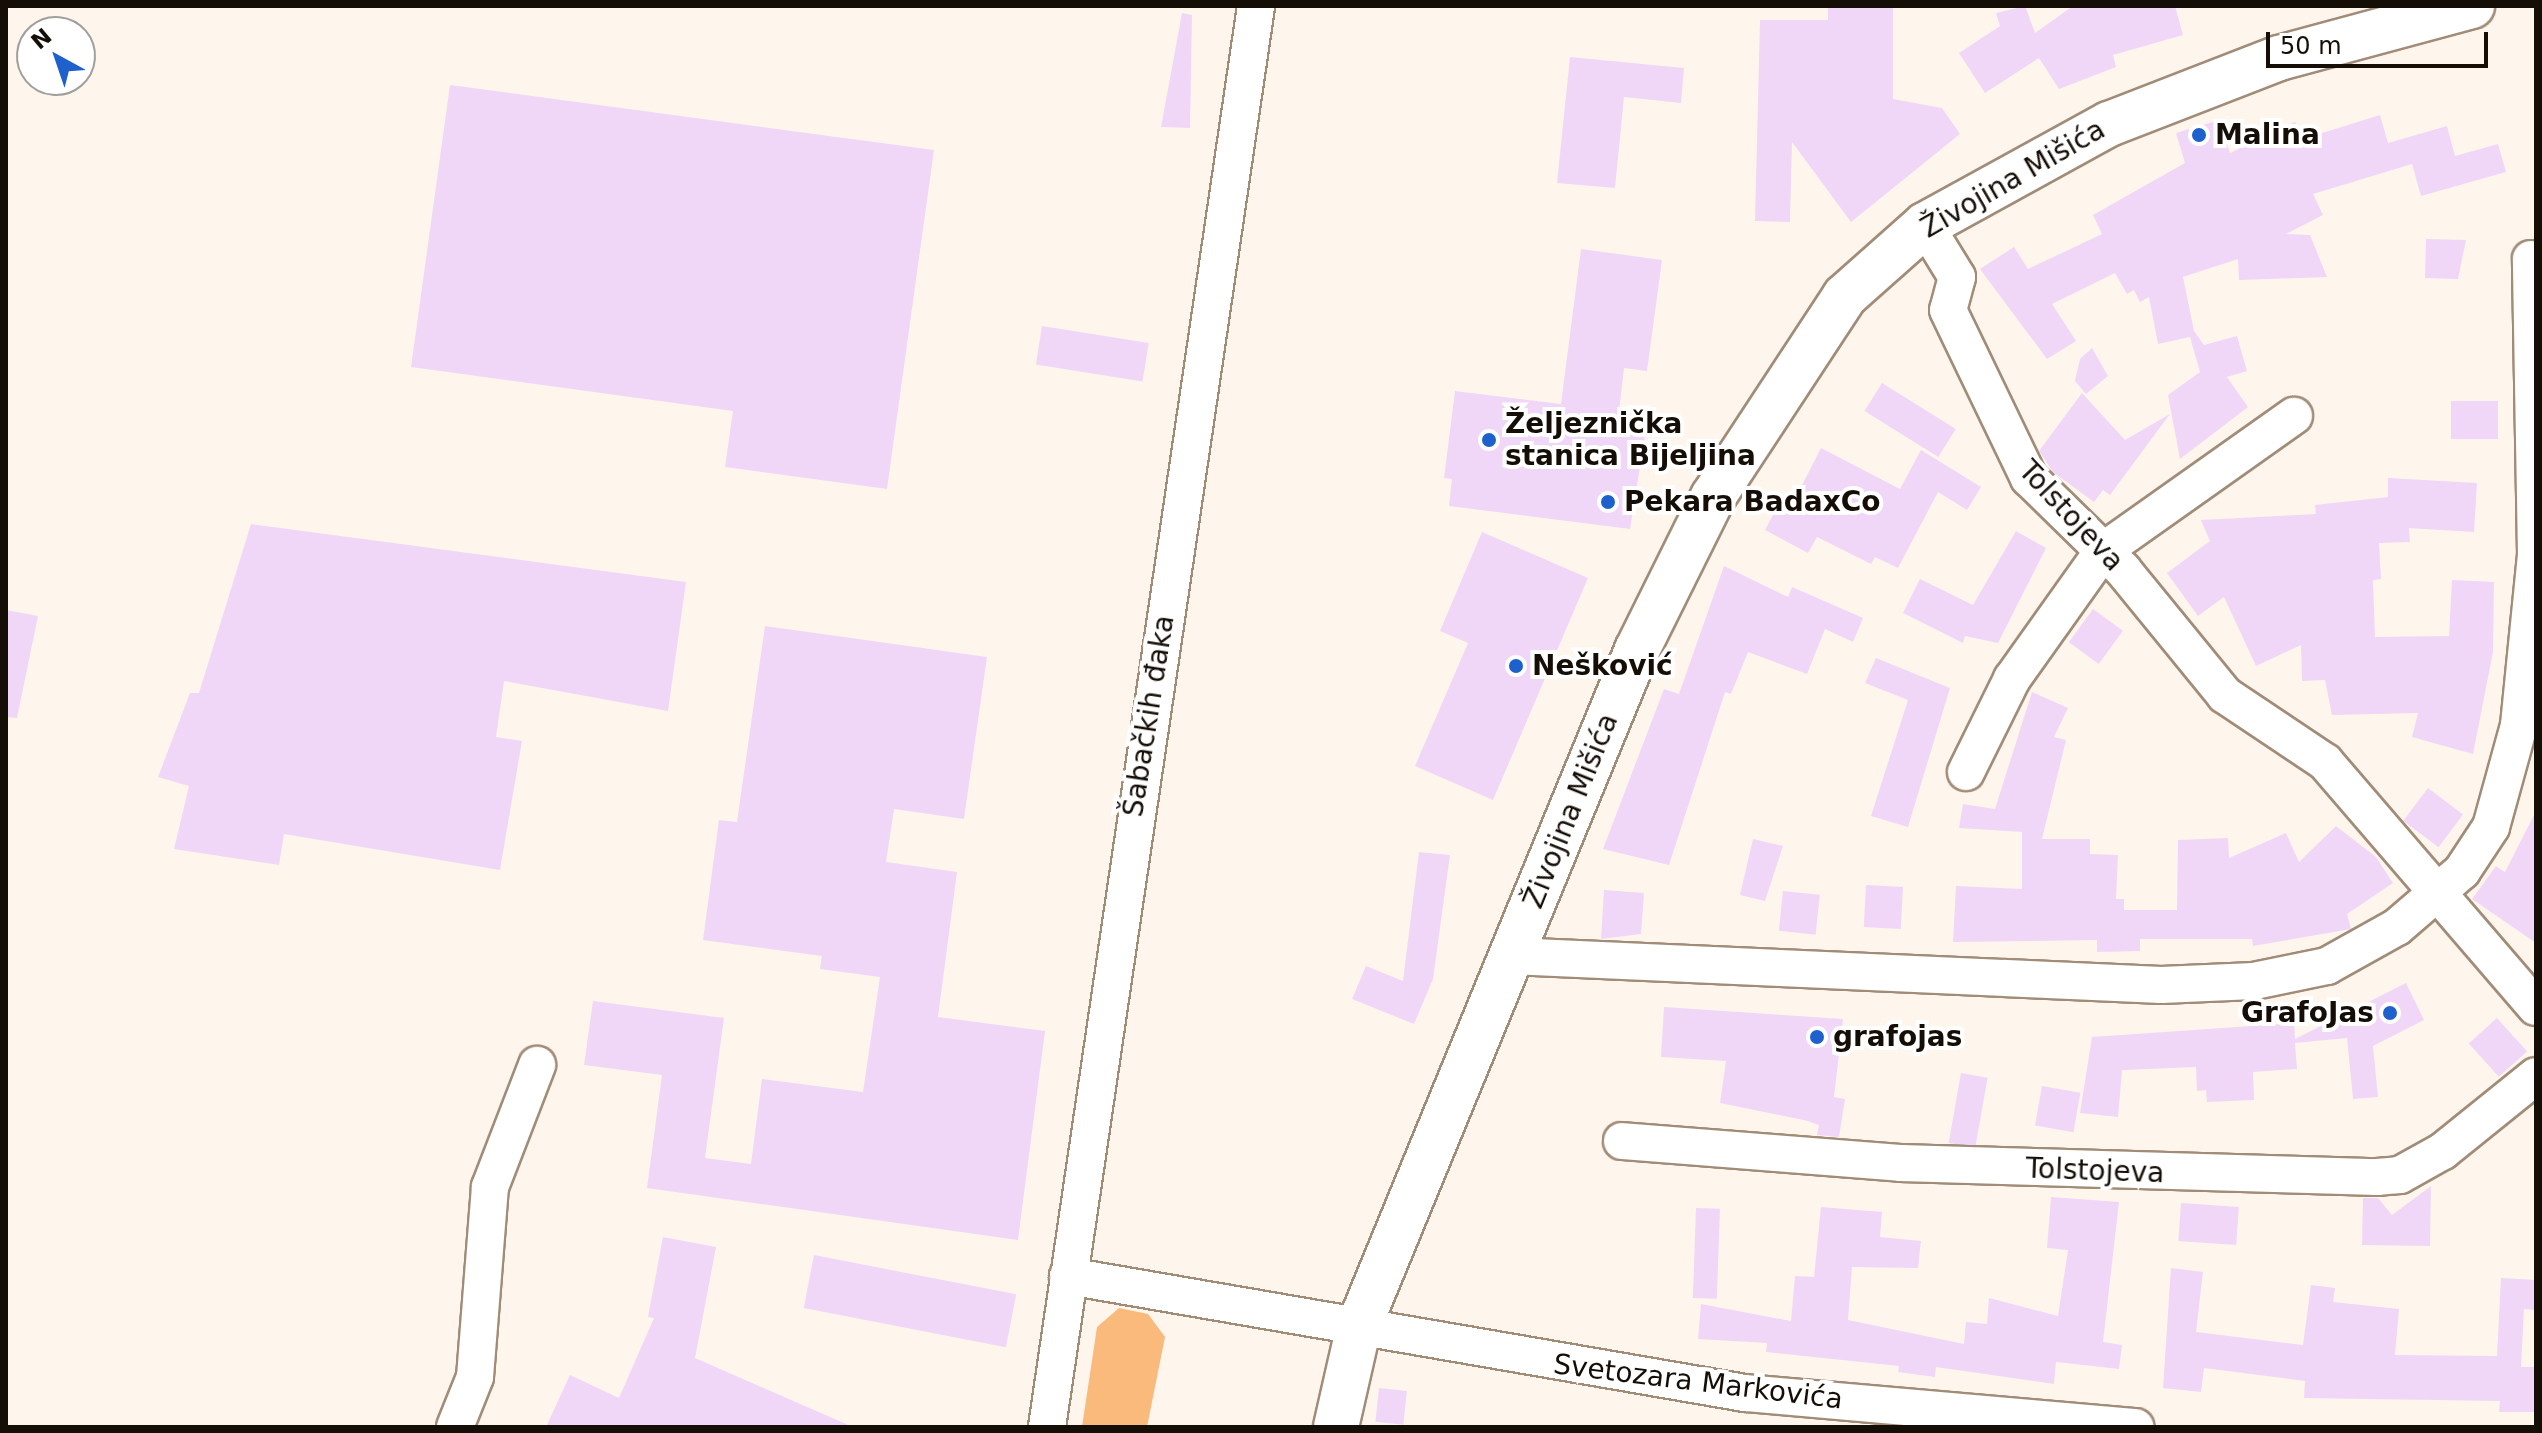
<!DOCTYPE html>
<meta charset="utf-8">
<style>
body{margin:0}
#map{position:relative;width:2542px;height:1433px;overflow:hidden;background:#fef5ec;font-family:"DejaVu Sans",sans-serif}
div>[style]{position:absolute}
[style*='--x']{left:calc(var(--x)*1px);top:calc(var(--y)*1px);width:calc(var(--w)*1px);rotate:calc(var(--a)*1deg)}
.green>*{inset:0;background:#f9ba7b}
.building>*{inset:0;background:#f1d7f7;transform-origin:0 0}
.roads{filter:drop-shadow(2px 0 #a18c78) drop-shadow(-2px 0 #a18c78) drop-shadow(0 2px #a18c78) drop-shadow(0 -2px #a18c78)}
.street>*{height:36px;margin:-18px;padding:0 18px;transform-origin:18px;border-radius:18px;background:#fff}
.secondary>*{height:44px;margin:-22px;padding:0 22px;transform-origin:22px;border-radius:22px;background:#fff}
.dots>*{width:22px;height:22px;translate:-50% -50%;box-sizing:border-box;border:4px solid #fff;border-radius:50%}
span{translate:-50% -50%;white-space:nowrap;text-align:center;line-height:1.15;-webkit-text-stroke:8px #fff;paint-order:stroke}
.poi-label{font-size:28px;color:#150e07;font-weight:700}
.left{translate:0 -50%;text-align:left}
.right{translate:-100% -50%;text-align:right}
.street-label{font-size:28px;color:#150e07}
.frame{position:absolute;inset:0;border:8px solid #150e07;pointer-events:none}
.north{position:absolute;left:16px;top:16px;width:80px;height:80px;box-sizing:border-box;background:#fff;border:2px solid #a19f9c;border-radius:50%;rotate:320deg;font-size:22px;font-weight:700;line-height:32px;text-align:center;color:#150e07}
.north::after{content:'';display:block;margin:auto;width:28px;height:36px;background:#1e60cc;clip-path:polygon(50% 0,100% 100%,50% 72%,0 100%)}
.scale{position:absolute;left:2266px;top:32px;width:222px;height:36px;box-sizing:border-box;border:4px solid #150e07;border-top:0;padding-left:10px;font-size:24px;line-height:28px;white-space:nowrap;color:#150e07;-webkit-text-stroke:6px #fff;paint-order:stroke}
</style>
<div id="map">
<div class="green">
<div style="clip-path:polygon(1119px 1308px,1148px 1314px,1165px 1337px,1147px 1427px,1082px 1427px,1097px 1327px)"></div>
</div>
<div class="building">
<div style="clip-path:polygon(1828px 6px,1893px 6px,1893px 99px,1942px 108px,1960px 134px,1851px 222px,1792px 142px,1790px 222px,1755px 221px,1760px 20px,1828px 20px)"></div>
<div style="clip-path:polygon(2025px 6px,2035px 33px,2073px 6px,2175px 6px,2183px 35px,2113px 55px,2116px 67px,2059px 89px,2039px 58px,1985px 93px,1959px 53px,2000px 26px,1996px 13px)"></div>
<div style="clip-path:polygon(1182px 13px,1192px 15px,1190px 128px,1161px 127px)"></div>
<div style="clip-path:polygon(1570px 57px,1684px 68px,1681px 103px,1624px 97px,1615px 188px,1557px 183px)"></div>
<div style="clip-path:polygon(450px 85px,934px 150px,887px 489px,725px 467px,733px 411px,411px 367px)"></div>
<div style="clip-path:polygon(2380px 115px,2388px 143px,2447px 126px,2455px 156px,2498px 144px,2506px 172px,2421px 196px,2412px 164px,2313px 194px,2323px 215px,2286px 234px,2310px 235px,2327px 277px,2239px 280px,2238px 259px,2183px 277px,2194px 331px,2204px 345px,2237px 336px,2247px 371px,2227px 377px,2248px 407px,2180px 459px,2168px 395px,2200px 372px,2190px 337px,2158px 344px,2149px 297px,2140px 302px,2134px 290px,2127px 294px,2115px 273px,2052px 304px,2076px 341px,2047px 359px,1980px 269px,2014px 247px,2028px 269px,2102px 234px,2093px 215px,2185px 163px,2176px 133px,2219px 120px,2230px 153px,2295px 122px,2303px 139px)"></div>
<div style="clip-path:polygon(2426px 239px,2466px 240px,2458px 279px,2425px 278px)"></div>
<div style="clip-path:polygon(1581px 249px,1662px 260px,1647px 371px,1624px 368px,1619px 412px,1648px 417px,1630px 529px,1449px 506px,1452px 479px,1444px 478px,1455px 391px,1561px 404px)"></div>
<div style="left:1042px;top:326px;width:108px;height:39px;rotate:9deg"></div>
<div style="clip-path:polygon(2092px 348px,2108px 376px,2086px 394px,2075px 381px,2080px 359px)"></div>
<div style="left:1882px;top:383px;width:87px;height:33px;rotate:32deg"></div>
<div style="clip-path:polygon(2082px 393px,2125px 440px,2170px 414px,2110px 495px,2103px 490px,2094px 502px,2053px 472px,2039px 451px)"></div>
<div style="left:2451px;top:401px;width:47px;height:38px"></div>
<div style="clip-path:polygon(1821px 448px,1900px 489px,1921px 450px,1981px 487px,1967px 510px,1938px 492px,1898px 568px,1875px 557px,1871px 564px,1817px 537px,1808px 553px,1765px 530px,1784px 494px,1795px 499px)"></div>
<div style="clip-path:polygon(2388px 478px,2477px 483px,2474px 532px,2409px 528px,2410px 542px,2379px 543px,2381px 579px,2373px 580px,2375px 637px,2449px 636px,2452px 580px,2494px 582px,2493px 652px,2473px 754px,2412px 737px,2418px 713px,2332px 715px,2325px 680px,2302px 681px,2301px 645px,2256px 666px,2224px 597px,2198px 616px,2167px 573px,2210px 541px,2201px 520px,2316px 514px,2315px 505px,2388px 497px)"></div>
<div style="clip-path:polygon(251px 524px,686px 582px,668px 711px,504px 681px,496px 737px,522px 741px,500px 870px,284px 834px,279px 865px,174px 849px,189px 786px,158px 777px,190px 693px,199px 693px)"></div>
<div style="clip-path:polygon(2016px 531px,2046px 548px,1998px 643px,1965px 636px,1963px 643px,1903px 613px,1920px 579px,1973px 605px)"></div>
<div style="clip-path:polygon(1482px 532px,1588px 578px,1493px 800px,1415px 766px,1468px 643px,1440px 631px)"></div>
<div style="clip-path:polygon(1724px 566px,1788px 597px,1792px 587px,1863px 618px,1853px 642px,1825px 629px,1807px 674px,1748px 652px,1731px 694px,1725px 692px,1669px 865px,1603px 849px,1664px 689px,1679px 694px)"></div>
<div style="left:2093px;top:609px;width:37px;height:41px;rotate:36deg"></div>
<div style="clip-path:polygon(6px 610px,38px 616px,17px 718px,6px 717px)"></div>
<div style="clip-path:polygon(765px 626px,987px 657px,964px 819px,894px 809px,886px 862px,957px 872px,938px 1017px,1045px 1031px,1018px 1240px,647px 1188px,662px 1075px,584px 1065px,593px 1001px,724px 1018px,705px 1158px,751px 1164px,762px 1079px,863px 1092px,880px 977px,820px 969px,822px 956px,703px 940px,719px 820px,737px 822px)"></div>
<div style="clip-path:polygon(1876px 658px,1950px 688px,1908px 827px,1871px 816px,1908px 700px,1865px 683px)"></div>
<div style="clip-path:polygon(2032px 692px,2068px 708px,2054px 737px,2066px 740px,2042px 839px,2090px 839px,2090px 854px,2118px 855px,2116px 899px,2124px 899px,2124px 910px,2177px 910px,2178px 840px,2228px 838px,2229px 858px,2286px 833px,2299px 862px,2336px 826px,2376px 857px,2393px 883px,2347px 914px,2351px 929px,2253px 946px,2252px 939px,2140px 939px,2140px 951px,2097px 952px,2097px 940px,1953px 942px,1956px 886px,2022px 889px,2022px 832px,1959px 828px,1963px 804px,1995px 809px)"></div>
<div style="left:2428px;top:788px;width:44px;height:41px;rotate:37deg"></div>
<div style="clip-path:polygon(2536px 811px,2536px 943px,2472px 899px,2496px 866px,2505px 872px)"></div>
<div style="clip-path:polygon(1753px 839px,1783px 846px,1765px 901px,1740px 895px)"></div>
<div style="clip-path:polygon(1419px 852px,1450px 855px,1433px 979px,1414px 1024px,1352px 999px,1366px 966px,1403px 981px)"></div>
<div style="left:1866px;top:885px;width:37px;height:42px;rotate:3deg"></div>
<div style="clip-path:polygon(1604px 890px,1644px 893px,1641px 934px,1601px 939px)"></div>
<div style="left:1783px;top:891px;width:37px;height:40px;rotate:6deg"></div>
<div style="clip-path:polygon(2406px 983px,2424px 1020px,2373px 1046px,2378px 1097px,2353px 1099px,2347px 1038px,2295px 1043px,2297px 1069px,2253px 1072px,2254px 1100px,2207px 1102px,2206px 1090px,2197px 1091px,2196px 1067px,2122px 1070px,2118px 1117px,2080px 1113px,2092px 1037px,2294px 1023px,2295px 1039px)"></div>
<div style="clip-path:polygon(1664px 1007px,1843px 1019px,1834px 1097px,1845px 1099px,1839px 1137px,1817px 1135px,1819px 1125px,1808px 1121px,1720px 1103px,1726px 1061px,1661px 1057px)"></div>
<div style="left:2497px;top:1018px;width:45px;height:38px;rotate:48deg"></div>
<div style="left:1961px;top:1073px;width:27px;height:71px;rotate:10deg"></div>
<div style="left:2042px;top:1086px;width:39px;height:40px;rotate:10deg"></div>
<div style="clip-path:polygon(2431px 1186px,2430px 1246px,2362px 1245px,2363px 1198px,2378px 1198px,2392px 1215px)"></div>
<div style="clip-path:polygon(2051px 1197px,2119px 1202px,2103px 1342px,2122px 1345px,2119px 1369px,2056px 1362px,2054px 1384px,1936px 1367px,1935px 1377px,1898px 1372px,1899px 1366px,1766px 1352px,1767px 1343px,1698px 1339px,1701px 1304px,1791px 1321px,1795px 1276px,1814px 1277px,1821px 1207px,1882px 1212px,1880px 1237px,1921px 1241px,1918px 1268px,1852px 1267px,1848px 1320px,1964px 1344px,1966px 1322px,1987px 1324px,1989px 1298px,2058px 1316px,2068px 1250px,2047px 1248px)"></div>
<div style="left:2181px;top:1203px;width:58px;height:38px;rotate:4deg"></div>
<div style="left:1696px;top:1208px;width:24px;height:90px;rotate:2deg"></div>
<div style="clip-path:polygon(663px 1237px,716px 1247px,695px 1358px,853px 1427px,546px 1427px,570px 1375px,619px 1398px,654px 1318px,648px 1317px)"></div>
<div style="left:814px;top:1255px;width:206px;height:54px;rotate:11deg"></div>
<div style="clip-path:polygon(2171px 1268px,2203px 1272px,2196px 1332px,2303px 1345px,2311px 1285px,2335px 1288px,2333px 1302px,2399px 1309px,2395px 1355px,2497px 1356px,2501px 1278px,2536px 1280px,2536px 1310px,2524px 1309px,2521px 1367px,2536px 1367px,2536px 1412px,2499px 1412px,2500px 1401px,2304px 1398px,2305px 1381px,2204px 1368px,2201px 1392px,2163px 1388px)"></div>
<div style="left:1379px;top:1388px;width:28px;height:34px;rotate:6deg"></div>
</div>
<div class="roads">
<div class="street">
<div style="--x:1925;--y:225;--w:61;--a:58.4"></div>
<div style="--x:1957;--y:277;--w:34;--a:105"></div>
<div style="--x:1948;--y:310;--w:187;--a:64.3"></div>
<div style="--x:2029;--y:478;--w:132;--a:44.4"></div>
<div style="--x:2123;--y:570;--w:161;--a:50.8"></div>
<div style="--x:2225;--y:695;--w:120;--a:33.8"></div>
<div style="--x:2325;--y:762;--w:323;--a:49.3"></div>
<div style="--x:1966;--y:772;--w:104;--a:-63.7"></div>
<div style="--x:2012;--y:679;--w:157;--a:-54.6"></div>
<div style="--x:2103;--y:551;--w:234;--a:-35.3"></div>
<div style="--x:1511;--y:956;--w:651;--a:2.55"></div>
<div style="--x:2161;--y:985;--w:93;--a:-2.5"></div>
<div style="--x:2254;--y:981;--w:75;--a:-11.6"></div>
<div style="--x:2327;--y:966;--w:80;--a:-29.1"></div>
<div style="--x:2397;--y:927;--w:86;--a:-40.7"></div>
<div style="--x:2462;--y:871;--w:53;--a:-56.6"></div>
<div style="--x:2491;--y:827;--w:106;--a:-74.6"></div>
<div style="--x:2519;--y:725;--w:172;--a:-84.3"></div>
<div style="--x:2536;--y:554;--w:295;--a:-91"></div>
<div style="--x:1622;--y:1141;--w:280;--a:4.5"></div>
<div style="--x:1901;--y:1163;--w:476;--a:1.7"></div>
<div style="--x:2377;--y:1177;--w:23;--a:-5"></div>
<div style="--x:2400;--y:1175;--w:49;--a:-29.2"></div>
<div style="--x:2443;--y:1151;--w:119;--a:-38.9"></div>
<div style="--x:1068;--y:1276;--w:687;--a:9.81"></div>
<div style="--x:1745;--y:1393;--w:392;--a:5"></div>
<div style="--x:455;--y:1427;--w:54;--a:-68.2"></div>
<div style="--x:475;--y:1377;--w:191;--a:-85.5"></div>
<div style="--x:490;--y:1187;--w:131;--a:-68.9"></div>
<div style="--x:1047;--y:1427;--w:1436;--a:-81.63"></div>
</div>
<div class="secondary">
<div style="--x:1336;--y:1427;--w:104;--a:-77.2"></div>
<div style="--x:1359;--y:1326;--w:731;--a:-67.65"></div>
<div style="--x:1637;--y:650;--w:171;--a:-63.6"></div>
<div style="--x:1713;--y:497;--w:240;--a:-56.7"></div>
<div style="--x:1845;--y:296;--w:107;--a:-41.6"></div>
<div style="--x:1925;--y:225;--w:210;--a:-28.8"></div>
<div style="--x:2109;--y:124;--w:182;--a:-21.2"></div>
<div style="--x:2279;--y:58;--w:200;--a:-15.1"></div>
</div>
</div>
<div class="dots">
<div style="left:2199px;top:135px;background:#1e60cc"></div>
<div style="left:1489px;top:440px;background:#1e60cc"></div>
<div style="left:1608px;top:502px;background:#1e60cc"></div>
<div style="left:1516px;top:666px;background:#1e60cc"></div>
<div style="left:2390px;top:1013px;background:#1e60cc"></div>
<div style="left:1817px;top:1037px;background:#1e60cc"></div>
</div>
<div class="poi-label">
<span class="left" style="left:2215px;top:135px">Malina</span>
<span class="left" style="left:1505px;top:440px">Željeznička<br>stanica Bijeljina</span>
<span class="left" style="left:1624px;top:502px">Pekara BadaxCo</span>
<span class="left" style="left:1532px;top:666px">Nešković</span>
<span class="right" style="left:2374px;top:1013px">GrafoJas</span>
<span class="left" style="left:1833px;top:1037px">grafojas</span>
</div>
<div class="street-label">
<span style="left:2013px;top:179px;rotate:-30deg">Živojina Mišića</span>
<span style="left:2071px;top:516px;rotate:47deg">Tolstojeva</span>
<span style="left:1149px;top:716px;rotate:-81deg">Šabačkih đaka</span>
<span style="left:1571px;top:811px;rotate:-68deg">Živojina Mišića</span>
<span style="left:2095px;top:1171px;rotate:2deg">Tolstojeva</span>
<span style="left:1698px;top:1382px;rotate:7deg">Svetozara Markovića</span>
</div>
<div class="frame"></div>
<div class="north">N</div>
<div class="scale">50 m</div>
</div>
